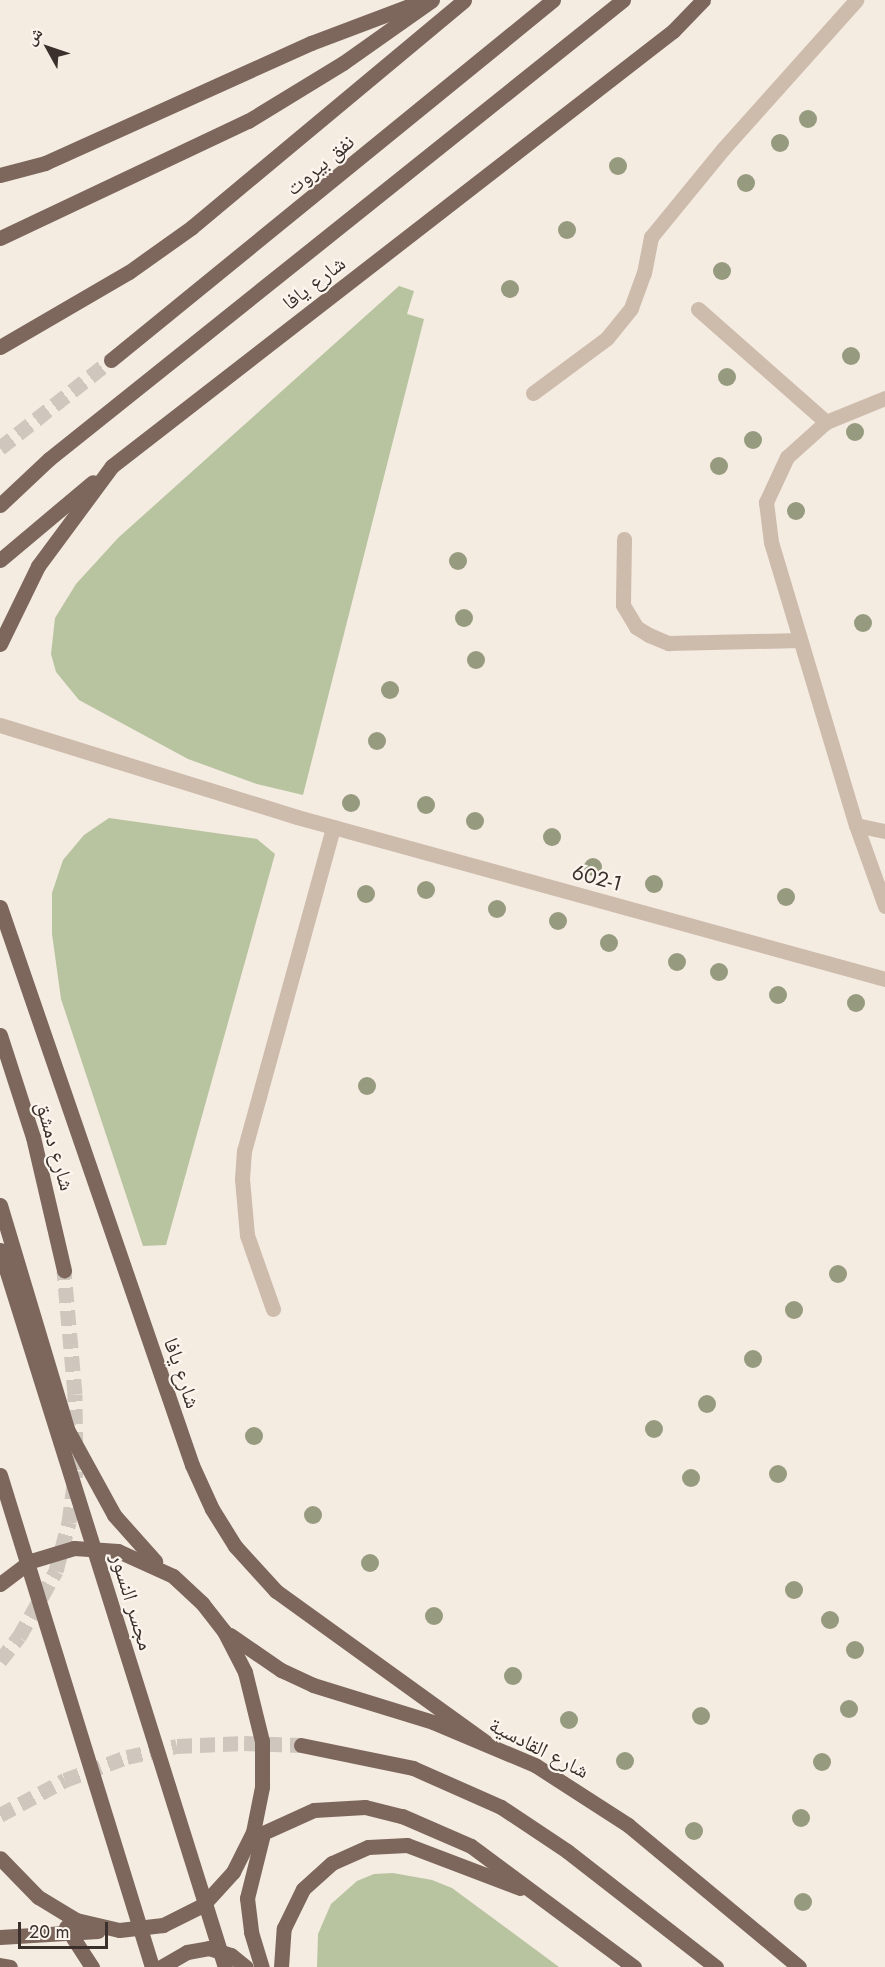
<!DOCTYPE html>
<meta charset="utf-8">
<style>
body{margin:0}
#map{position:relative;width:885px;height:1967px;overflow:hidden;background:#f4ebe1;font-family:Jost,"Noto Naskh Arabic",sans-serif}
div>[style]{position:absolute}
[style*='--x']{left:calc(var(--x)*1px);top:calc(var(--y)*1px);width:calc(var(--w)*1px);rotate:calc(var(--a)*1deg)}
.green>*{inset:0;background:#b8c4a0}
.major-tunnel>*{height:15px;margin-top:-7.5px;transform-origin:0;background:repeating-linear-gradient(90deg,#cfc6bd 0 15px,transparent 0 23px)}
.minor>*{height:15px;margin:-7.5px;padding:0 7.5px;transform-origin:7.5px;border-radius:7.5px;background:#cdbbac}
.major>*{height:15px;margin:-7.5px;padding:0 7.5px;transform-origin:7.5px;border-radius:7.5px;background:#7d675c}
.major-bridge>*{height:15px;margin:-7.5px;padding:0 7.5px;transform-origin:7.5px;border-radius:7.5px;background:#7d675c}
.trees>*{width:18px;height:18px;margin:-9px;border-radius:50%;background:#969b7f}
span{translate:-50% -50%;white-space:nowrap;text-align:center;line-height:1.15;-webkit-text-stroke:4.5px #fbf5ee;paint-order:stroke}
.street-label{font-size:21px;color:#3b302b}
.north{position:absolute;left:18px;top:18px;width:60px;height:60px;-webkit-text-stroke:4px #fbf5ee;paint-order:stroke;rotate:310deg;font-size:16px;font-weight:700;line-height:24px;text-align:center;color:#3b302b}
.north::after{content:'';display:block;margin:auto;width:21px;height:27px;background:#3b302b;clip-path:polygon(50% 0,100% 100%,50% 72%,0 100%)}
.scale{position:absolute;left:18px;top:1922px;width:90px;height:27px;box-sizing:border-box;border:3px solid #3b302b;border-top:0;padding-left:8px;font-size:18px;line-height:21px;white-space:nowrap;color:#3b302b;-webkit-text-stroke:4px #fbf5ee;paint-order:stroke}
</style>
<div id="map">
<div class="green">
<div style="clip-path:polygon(399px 286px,414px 291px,407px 314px,424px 319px,303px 795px,257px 784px,188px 759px,79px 700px,56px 672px,51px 654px,55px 618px,76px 584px,118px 538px)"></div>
<div style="clip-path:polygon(109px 818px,257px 839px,275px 854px,166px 1245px,143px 1246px,61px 999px,52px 934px,52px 893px,63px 860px,84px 835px)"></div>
<div style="clip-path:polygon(393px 1873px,432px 1880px,452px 1888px,559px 1967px,317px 1967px,318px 1934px,331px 1904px,357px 1881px,374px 1874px)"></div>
</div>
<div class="major-tunnel">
<div style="--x:0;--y:448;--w:142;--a:-38.4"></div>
<div style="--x:0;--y:1661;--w:31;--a:-52"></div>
<div style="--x:19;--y:1637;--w:76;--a:-60.7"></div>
<div style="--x:56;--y:1571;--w:51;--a:-75.1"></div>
<div style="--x:69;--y:1522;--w:52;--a:-82.3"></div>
<div style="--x:76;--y:1470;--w:76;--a:-90.8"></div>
<div style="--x:75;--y:1394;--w:124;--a:-95.1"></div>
<div style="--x:0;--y:1815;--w:74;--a:-28.3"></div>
<div style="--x:65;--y:1780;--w:66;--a:-20.4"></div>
<div style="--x:127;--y:1757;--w:51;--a:-12.4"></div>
<div style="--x:177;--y:1746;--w:67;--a:-2.6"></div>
<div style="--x:244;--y:1743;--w:57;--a:2"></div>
</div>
<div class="minor">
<div style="--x:698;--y:309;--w:171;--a:41.4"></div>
<div style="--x:826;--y:422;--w:52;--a:138.1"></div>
<div style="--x:787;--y:457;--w:50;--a:115"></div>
<div style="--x:766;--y:502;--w:40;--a:82.9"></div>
<div style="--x:771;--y:542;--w:295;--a:73.3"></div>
<div style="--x:856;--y:825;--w:86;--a:70.3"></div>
<div style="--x:533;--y:393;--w:92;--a:-36.6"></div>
<div style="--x:607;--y:338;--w:38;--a:-51"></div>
<div style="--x:631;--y:308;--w:37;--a:-70"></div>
<div style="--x:644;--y:273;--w:37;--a:-79"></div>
<div style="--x:651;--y:237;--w:114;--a:-50.7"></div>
<div style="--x:723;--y:149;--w:200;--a:-48.2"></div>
<div style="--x:826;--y:422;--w:64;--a:-22.1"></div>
<div style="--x:624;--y:539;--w:66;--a:90.9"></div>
<div style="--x:623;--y:605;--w:26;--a:59"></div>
<div style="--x:636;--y:627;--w:15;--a:32"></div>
<div style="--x:649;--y:635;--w:21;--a:23"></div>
<div style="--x:668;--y:643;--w:132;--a:-1.3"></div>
<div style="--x:0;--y:725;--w:311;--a:17.2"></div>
<div style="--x:297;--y:817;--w:610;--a:15.4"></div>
<div style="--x:856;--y:825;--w:30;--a:12"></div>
<div style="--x:273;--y:1309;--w:78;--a:-109.4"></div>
<div style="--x:247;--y:1235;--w:56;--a:-95.1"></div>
<div style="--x:242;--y:1179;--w:28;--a:-86"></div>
<div style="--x:244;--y:1151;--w:336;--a:-74.6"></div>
</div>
<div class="major">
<div style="--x:0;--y:175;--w:47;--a:-14.9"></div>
<div style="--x:45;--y:163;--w:292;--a:-24.3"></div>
<div style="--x:311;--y:43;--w:119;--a:-20.7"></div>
<div style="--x:0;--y:238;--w:274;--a:-25.3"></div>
<div style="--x:248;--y:121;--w:111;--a:-31.4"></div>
<div style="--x:343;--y:63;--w:109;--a:-35.3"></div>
<div style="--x:0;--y:347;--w:149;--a:-30.2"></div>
<div style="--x:129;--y:272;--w:77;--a:-35.5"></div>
<div style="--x:192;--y:227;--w:354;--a:-39.8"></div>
<div style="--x:111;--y:360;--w:570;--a:-39.16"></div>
<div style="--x:0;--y:505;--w:67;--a:-43.2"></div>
<div style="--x:49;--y:459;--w:735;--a:-38.65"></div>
<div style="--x:0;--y:560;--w:121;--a:-40"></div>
<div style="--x:0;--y:644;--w:87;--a:-64"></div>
<div style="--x:38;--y:566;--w:124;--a:-53.5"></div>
<div style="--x:112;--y:466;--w:710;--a:-37.79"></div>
<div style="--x:673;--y:31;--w:43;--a:-45.9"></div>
<div style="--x:0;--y:907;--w:590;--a:71.01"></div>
<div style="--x:192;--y:1465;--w:48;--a:65.6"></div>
<div style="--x:212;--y:1509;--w:44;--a:58.1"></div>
<div style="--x:235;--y:1546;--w:61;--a:47.7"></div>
<div style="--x:276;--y:1591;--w:258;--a:35.8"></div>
<div style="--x:0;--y:1035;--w:107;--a:72.1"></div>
<div style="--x:33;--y:1137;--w:137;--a:76.9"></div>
<div style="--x:0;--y:1205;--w:234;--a:73.3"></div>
<div style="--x:67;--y:1429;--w:98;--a:61.3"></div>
<div style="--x:114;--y:1515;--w:62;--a:48.3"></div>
<div style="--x:0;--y:1584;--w:39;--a:-37"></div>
<div style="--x:31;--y:1561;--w:45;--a:-16.8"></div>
<div style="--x:74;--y:1548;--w:44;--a:3.9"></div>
<div style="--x:118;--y:1551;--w:60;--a:24.4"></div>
<div style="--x:173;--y:1576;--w:40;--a:43"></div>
<div style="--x:202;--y:1603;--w:36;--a:52"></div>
<div style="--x:224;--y:1631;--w:46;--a:62.9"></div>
<div style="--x:245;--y:1672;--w:71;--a:76.2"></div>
<div style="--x:262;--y:1741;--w:46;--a:90"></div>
<div style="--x:262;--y:1787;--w:46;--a:101.3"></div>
<div style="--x:253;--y:1832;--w:45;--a:116.6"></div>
<div style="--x:233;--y:1872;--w:45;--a:132.3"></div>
<div style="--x:203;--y:1905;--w:45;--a:153.4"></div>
<div style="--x:163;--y:1925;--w:44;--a:173.5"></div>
<div style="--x:119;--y:1930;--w:44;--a:-166.9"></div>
<div style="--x:76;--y:1920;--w:44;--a:-148.8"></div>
<div style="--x:38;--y:1897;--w:54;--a:-134.3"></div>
<div style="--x:230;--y:1635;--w:62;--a:34.5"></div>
<div style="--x:281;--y:1670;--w:35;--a:25"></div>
<div style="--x:313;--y:1685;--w:126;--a:17.1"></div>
<div style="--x:433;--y:1722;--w:111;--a:22.9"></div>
<div style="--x:535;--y:1765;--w:111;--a:32.8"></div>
<div style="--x:628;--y:1825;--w:222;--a:39.7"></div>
<div style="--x:301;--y:1745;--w:114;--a:11.6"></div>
<div style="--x:413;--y:1768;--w:96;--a:23.9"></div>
<div style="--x:501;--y:1807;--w:79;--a:33.7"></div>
<div style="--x:567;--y:1851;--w:189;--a:37.9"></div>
<div style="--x:262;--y:1838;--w:62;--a:104"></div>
<div style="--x:247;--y:1898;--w:34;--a:83"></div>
<div style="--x:251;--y:1932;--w:37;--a:73"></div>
<div style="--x:251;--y:1846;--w:18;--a:-47"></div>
<div style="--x:263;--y:1833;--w:56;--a:-24.3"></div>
<div style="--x:314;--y:1810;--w:51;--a:-3.4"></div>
<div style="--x:365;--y:1807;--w:38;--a:14"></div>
<div style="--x:402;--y:1816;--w:75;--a:23.5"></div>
<div style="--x:471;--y:1846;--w:203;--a:36.6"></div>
<div style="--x:66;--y:1927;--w:48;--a:57"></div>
<div style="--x:0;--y:1937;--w:98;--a:-3.5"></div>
<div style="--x:0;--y:1965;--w:10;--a:11"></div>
<div style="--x:161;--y:1967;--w:30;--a:-30"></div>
<div style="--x:187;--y:1952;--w:22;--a:-10"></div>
<div style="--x:209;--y:1948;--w:23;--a:18"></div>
<div style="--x:231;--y:1955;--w:19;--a:39"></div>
<div style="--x:281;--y:1967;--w:39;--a:-86"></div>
<div style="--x:284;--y:1928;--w:43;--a:-64"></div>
<div style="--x:303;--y:1889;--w:39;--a:-42"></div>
<div style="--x:332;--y:1863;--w:39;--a:-24"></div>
<div style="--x:368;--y:1847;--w:39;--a:-3"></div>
<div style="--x:407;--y:1845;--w:121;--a:20.8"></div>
</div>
<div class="major-bridge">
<div style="--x:0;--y:1250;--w:751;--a:72.58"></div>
<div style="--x:0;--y:1475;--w:515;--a:72.83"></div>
</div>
<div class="trees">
<div style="left:808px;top:119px"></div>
<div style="left:780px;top:143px"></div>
<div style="left:618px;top:166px"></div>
<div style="left:746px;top:183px"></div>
<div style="left:567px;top:230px"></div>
<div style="left:722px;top:271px"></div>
<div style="left:510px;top:289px"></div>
<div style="left:851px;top:356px"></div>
<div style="left:727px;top:377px"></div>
<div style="left:855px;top:432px"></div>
<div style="left:753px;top:440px"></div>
<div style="left:719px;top:466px"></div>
<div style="left:796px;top:511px"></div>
<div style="left:458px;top:561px"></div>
<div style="left:464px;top:618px"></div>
<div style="left:863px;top:623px"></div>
<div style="left:476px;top:660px"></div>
<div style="left:390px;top:690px"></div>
<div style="left:377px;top:741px"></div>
<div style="left:351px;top:803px"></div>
<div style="left:426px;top:805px"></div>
<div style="left:475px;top:821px"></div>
<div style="left:552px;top:837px"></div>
<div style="left:593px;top:867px"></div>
<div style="left:654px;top:884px"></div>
<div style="left:426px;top:890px"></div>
<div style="left:366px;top:894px"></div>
<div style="left:786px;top:897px"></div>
<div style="left:497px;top:909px"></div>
<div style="left:558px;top:921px"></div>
<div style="left:609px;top:943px"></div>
<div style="left:677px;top:962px"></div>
<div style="left:719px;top:972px"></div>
<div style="left:778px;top:995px"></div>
<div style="left:856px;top:1003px"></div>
<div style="left:367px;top:1086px"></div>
<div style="left:838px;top:1274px"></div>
<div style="left:794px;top:1310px"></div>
<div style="left:753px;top:1359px"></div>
<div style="left:707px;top:1404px"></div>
<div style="left:654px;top:1429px"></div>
<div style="left:254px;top:1436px"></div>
<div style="left:778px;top:1474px"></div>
<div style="left:691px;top:1478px"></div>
<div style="left:313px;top:1515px"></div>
<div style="left:370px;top:1563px"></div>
<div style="left:794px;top:1590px"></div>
<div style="left:434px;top:1616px"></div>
<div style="left:830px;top:1620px"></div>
<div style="left:855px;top:1650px"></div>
<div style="left:513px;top:1676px"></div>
<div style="left:849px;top:1709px"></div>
<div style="left:701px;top:1716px"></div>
<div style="left:569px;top:1720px"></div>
<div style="left:625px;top:1761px"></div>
<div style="left:822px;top:1762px"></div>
<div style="left:801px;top:1818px"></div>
<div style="left:694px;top:1831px"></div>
<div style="left:803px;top:1902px"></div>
</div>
<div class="street-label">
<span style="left:320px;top:165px;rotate:-40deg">نفق بيروت</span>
<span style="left:314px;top:283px;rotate:-38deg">شارع يافا</span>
<span style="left:597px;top:878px;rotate:15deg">602-1</span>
<span style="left:55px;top:1146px;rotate:74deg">شارع دمشق</span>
<span style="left:182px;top:1373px;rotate:71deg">شارع يافا</span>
<span style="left:132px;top:1602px;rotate:73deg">مجسر النسور</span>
<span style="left:539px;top:1748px;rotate:27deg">شارع القادسية</span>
</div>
<div class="north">ش</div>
<div class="scale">20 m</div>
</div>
